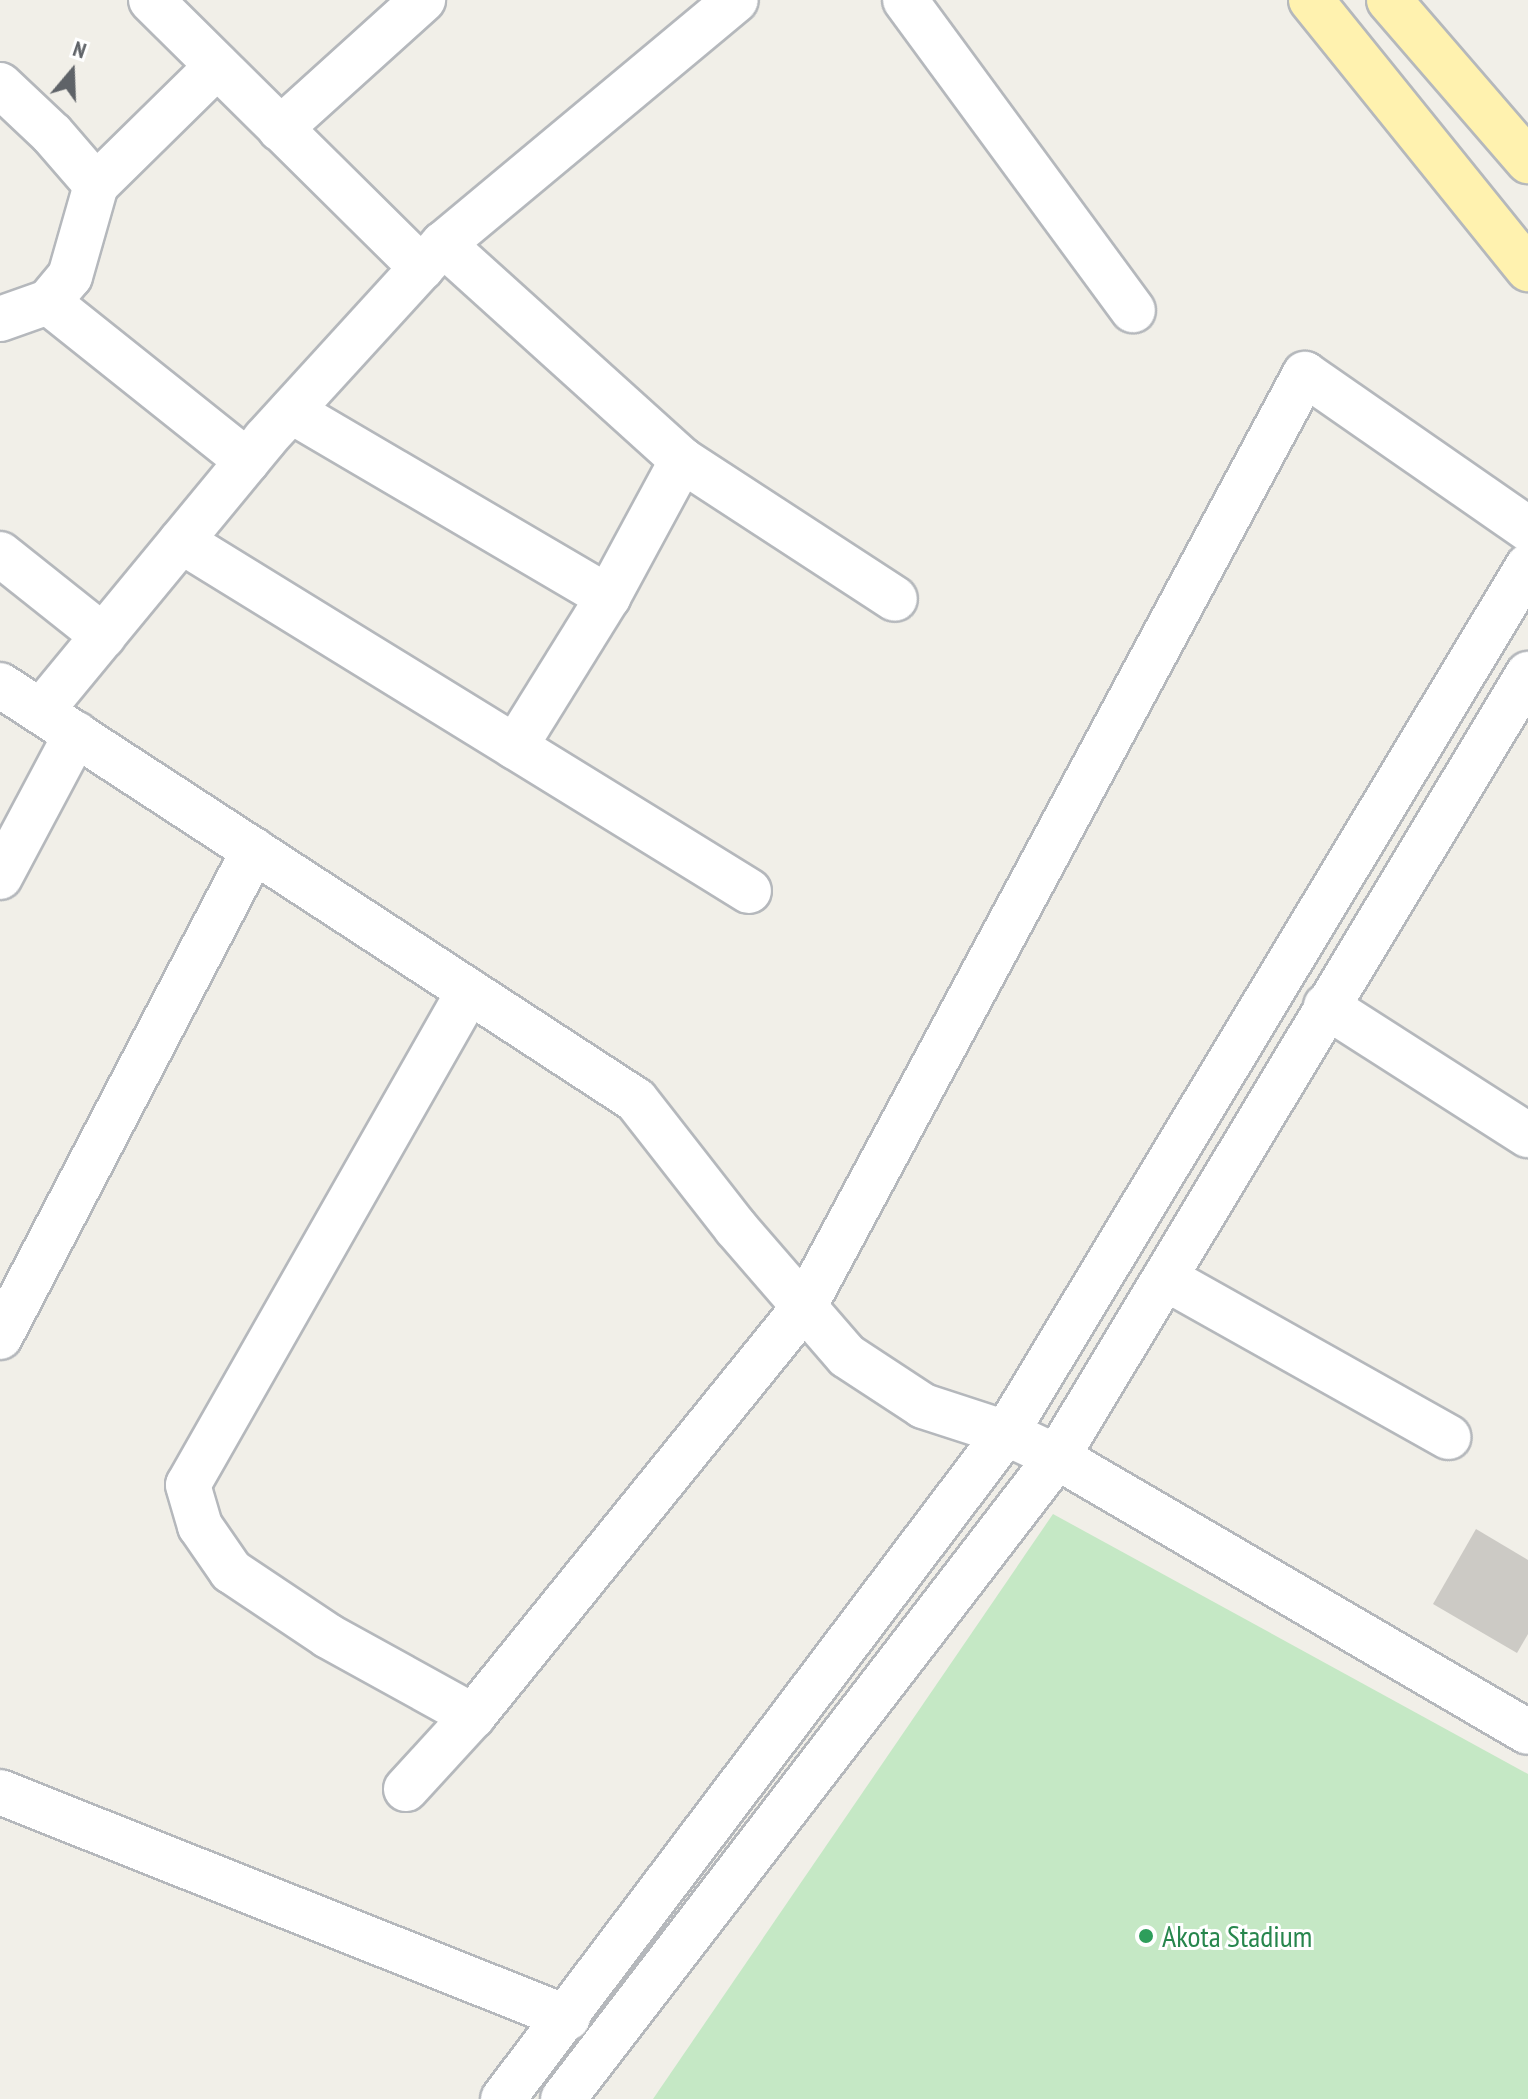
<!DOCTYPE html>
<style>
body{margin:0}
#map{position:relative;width:1528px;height:2099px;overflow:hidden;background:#f1efe8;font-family:"PT Sans Narrow",sans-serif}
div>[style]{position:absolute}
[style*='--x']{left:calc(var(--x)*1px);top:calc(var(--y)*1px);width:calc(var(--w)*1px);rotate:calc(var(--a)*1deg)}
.green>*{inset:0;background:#c5e8c5}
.building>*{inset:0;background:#cccac5}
.roads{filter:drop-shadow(2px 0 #b5b8bc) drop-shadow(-2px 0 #b5b8bc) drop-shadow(0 2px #b5b8bc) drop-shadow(0 -2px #b5b8bc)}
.minor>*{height:44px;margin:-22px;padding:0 22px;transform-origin:22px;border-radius:22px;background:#fff}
.major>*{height:44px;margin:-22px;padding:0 22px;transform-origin:22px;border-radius:22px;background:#fff2af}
.dots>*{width:22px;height:22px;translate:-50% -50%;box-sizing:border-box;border:4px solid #fff;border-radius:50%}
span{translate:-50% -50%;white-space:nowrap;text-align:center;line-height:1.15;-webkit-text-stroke:6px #fff;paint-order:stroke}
.leisure-label{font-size:30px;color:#27864d}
.left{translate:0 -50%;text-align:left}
.north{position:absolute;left:32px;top:32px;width:80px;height:80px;-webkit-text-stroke:6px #fff;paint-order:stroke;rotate:19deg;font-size:22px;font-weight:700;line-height:32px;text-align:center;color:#5f6368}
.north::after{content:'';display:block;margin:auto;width:28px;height:36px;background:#5f6368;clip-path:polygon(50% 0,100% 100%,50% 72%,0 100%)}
</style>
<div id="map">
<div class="green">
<div style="clip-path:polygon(1053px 1514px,1528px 1774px,1528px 2099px,653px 2099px)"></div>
</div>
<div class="building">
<div style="clip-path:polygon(1476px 1529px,1528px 1560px,1528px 1634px,1517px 1653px,1433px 1604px)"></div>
</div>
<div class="roads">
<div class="minor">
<div style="--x:151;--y:0;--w:381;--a:44.7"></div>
<div style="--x:905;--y:0;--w:385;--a:53.7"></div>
<div style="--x:0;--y:85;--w:71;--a:43.3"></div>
<div style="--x:52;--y:134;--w:67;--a:49.2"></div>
<div style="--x:96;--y:185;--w:95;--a:105.9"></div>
<div style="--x:70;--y:276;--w:34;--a:130"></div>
<div style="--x:280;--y:129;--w:193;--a:-42.1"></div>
<div style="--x:96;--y:185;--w:170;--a:-44.5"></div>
<div style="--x:443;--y:244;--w:322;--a:42.1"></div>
<div style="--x:682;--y:460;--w:254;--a:33.1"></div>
<div style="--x:0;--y:319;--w:51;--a:-19.5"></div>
<div style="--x:48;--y:302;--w:255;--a:38.6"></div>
<div style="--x:291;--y:411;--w:368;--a:30.4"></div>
<div style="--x:608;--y:597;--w:156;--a:-61.6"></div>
<div style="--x:181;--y:541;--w:667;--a:31.64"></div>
<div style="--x:0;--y:554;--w:132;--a:38.5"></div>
<div style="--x:0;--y:685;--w:759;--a:33.13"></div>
<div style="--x:636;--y:1100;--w:162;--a:52"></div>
<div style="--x:736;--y:1228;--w:169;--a:49.1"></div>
<div style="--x:847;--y:1356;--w:91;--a:33.3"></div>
<div style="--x:923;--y:1406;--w:87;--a:18"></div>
<div style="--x:1006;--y:1433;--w:56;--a:25.2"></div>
<div style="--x:1057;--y:1457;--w:545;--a:30.28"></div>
<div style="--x:41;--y:711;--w:352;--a:-50.5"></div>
<div style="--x:265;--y:439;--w:264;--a:-47.6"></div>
<div style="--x:443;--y:244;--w:381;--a:-39.8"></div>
<div style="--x:515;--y:747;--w:176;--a:-58.2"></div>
<div style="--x:0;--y:877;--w:162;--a:-62"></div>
<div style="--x:469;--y:991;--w:568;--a:119.63"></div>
<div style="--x:188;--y:1485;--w:43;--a:73.7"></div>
<div style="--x:200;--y:1526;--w:55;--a:55.4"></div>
<div style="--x:231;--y:1571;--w:117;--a:33.8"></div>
<div style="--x:328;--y:1636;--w:166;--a:28.9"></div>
<div style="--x:1326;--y:1006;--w:240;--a:32.6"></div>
<div style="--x:1165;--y:1278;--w:325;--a:29.3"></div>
<div style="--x:0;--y:1337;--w:549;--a:-62.46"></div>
<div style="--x:406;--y:1789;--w:99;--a:-47.5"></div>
<div style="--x:473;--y:1716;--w:526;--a:-51.02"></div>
<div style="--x:804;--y:1307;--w:1059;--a:-61.77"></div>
<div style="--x:1305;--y:374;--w:272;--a:34.8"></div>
<div style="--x:0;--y:1792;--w:611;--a:21.7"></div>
<div style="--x:503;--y:2099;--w:835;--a:-52.94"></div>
<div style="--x:1006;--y:1433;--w:1012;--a:-58.95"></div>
<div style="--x:563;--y:2099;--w:810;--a:-52.42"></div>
<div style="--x:1057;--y:1457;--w:914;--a:-58.97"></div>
</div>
<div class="major">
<div style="--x:1311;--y:0;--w:346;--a:51.1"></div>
<div style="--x:1389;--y:0;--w:213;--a:49.2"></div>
</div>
</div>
<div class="dots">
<div style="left:1146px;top:1936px;background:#2e9e5b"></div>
</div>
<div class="leisure-label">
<span class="left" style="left:1162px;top:1936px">Akota Stadium</span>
</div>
<div class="north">N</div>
</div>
